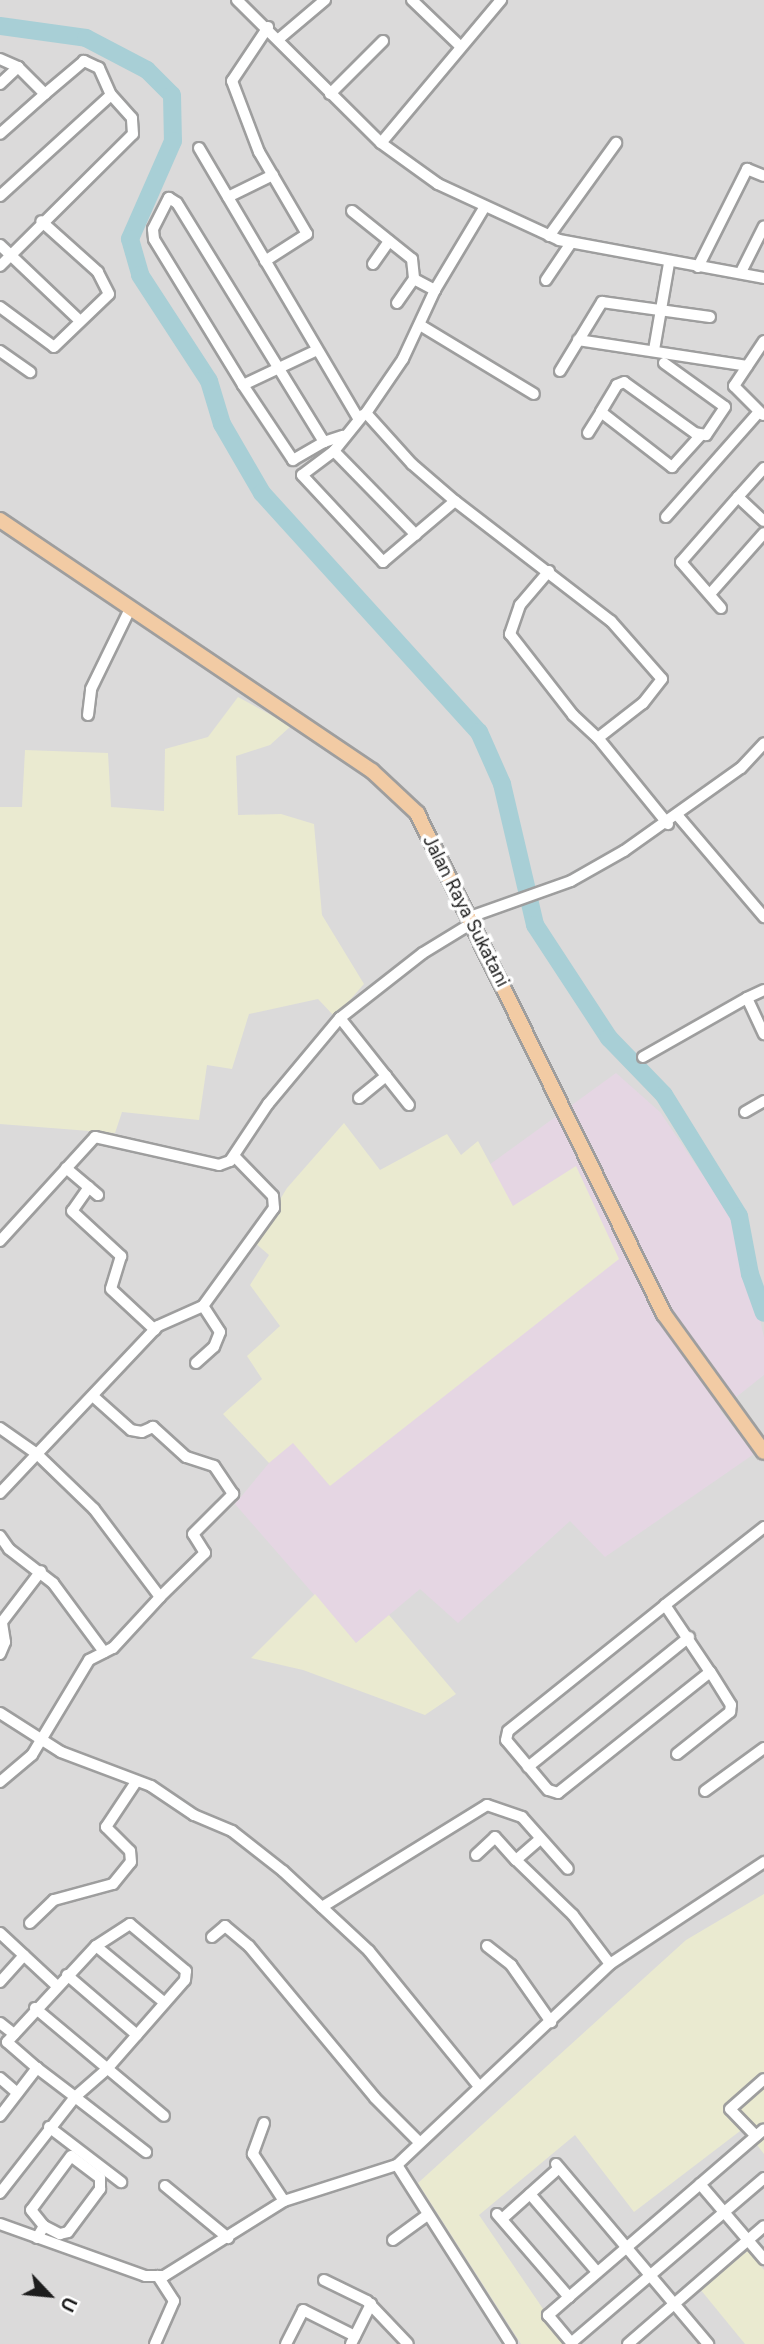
<!DOCTYPE html>
<style>
body{margin:0}
#map{position:relative;width:764px;height:2344px;overflow:hidden;background:#ede9e3;font-family:Figtree,sans-serif}
div>[style]{position:absolute}
[style*='--x']{left:calc(var(--x)*1px);top:calc(var(--y)*1px);width:calc(var(--w)*1px);rotate:calc(var(--a)*1deg)}
.residential>*{inset:0;background:#dbdada;transform-origin:0 0}
.industrial>*{inset:0;background:#e5d6e3}
.farmland>*{inset:0;background:#eaead0}
.river>*{height:18px;margin:-9px;padding:0 9px;transform-origin:9px;border-radius:9px;background:#a8cfd6}
.roads{filter:drop-shadow(2px 0 #9e9e9e) drop-shadow(-2px 0 #9e9e9e) drop-shadow(0 2px #9e9e9e) drop-shadow(0 -2px #9e9e9e)}
.minor>*{height:10px;margin:-5px;padding:0 5px;transform-origin:5px;border-radius:5px;background:#fff}
.major>*{height:14px;margin:-7px;padding:0 7px;transform-origin:7px;border-radius:7px;background:#f2cba4}
span{translate:-50% -50%;white-space:nowrap;text-align:center;line-height:1.15;-webkit-text-stroke:7px #fff;paint-order:stroke}
.street-label{font-size:19px;color:#1d1d1d}
.north{position:absolute;left:14px;top:2260px;width:70px;height:70px;-webkit-text-stroke:5px #fff;paint-order:stroke;rotate:116deg;font-size:19px;font-weight:700;line-height:28px;text-align:center;color:#1d1d1d}
.north::after{content:'';display:block;margin:auto;width:24px;height:32px;background:#1d1d1d;clip-path:polygon(50% 0,100% 100%,50% 72%,0 100%)}
</style>
<div id="map">
<div class="residential">
<div style="left:0;top:0;width:764px;height:2344px"></div>
</div>
<div class="industrial">
<div style="clip-path:polygon(616px 1073px,660px 1112px,738px 1227px,764px 1337px,764px 1375px,720px 1410px,754px 1454px,605px 1557px,570px 1521px,458px 1623px,420px 1589px,356px 1643px,235px 1504px,269px 1463px,293px 1442px,330px 1486px,513px 1206px,489px 1165px)"></div>
</div>
<div class="farmland">
<div style="clip-path:polygon(238px 697px,291px 726px,270px 745px,236px 756px,238px 815px,281px 814px,314px 824px,322px 915px,364px 984px,335px 1017px,318px 999px,249px 1014px,232px 1069px,207px 1065px,199px 1120px,122px 1112px,115px 1133px,0 1124px,0 807px,22px 807px,25px 750px,108px 753px,111px 807px,164px 811px,165px 749px,208px 737px)"></div>
<div style="clip-path:polygon(344px 1123px,380px 1170px,447px 1134px,461px 1155px,478px 1141px,513px 1206px,576px 1166px,619px 1259px,330px 1486px,293px 1443px,269px 1463px,223px 1414px,262px 1379px,247px 1356px,280px 1326px,250px 1285px,269px 1255px,254px 1242px,287px 1188px)"></div>
<div style="clip-path:polygon(315px 1594px,356px 1643px,389px 1615px,456px 1694px,425px 1715px,303px 1670px,251px 1658px)"></div>
<div style="clip-path:polygon(764px 1894px,764px 2154px,744px 2128px,634px 2212px,575px 2135px,479px 2215px,567px 2344px,521px 2344px,418px 2183px,686px 1940px)"></div>
<div style="clip-path:polygon(749px 2250px,764px 2270px,764px 2344px,745px 2344px,700px 2289px)"></div>
</div>
<div class="river">
<div style="--x:0;--y:26;--w:87;--a:7.9"></div>
<div style="--x:86;--y:38;--w:69;--a:27.7"></div>
<div style="--x:147;--y:70;--w:35;--a:45"></div>
<div style="--x:172;--y:95;--w:46;--a:88.8"></div>
<div style="--x:173;--y:141;--w:107;--a:113.7"></div>
<div style="--x:130;--y:239;--w:37;--a:74"></div>
<div style="--x:140;--y:275;--w:126;--a:56.9"></div>
<div style="--x:209;--y:381;--w:45;--a:73.2"></div>
<div style="--x:222;--y:424;--w:80;--a:59.9"></div>
<div style="--x:262;--y:493;--w:323;--a:47.8"></div>
<div style="--x:479;--y:732;--w:57;--a:66.1"></div>
<div style="--x:502;--y:784;--w:145;--a:76.8"></div>
<div style="--x:535;--y:925;--w:135;--a:56.8"></div>
<div style="--x:609;--y:1038;--w:79;--a:46"></div>
<div style="--x:664;--y:1095;--w:142;--a:58.2"></div>
<div style="--x:739;--y:1216;--w:59;--a:79.3"></div>
<div style="--x:750;--y:1274;--w:41;--a:70.3"></div>
</div>
<div class="roads">
<div class="minor">
<div style="--x:237;--y:0;--w:203;--a:44.8"></div>
<div style="--x:381;--y:143;--w:70;--a:35.7"></div>
<div style="--x:438;--y:184;--w:133;--a:24.8"></div>
<div style="--x:559;--y:240;--w:208;--a:10.5"></div>
<div style="--x:412;--y:0;--w:65;--a:43.8"></div>
<div style="--x:280;--y:38;--w:59;--a:-40.2"></div>
<div style="--x:0;--y:59;--w:20;--a:24"></div>
<div style="--x:18;--y:67;--w:38;--a:45"></div>
<div style="--x:45;--y:94;--w:60;--a:138.4"></div>
<div style="--x:0;--y:84;--w:25;--a:-43"></div>
<div style="--x:330;--y:94;--w:75;--a:-45"></div>
<div style="--x:381;--y:143;--w:187;--a:-50"></div>
<div style="--x:199;--y:148;--w:313;--a:59.5"></div>
<div style="--x:0;--y:196;--w:150;--a:-42.3"></div>
<div style="--x:111;--y:95;--w:30;--a:-114"></div>
<div style="--x:99;--y:68;--w:17;--a:-155"></div>
<div style="--x:84;--y:61;--w:51;--a:139.8"></div>
<div style="--x:228;--y:197;--w:50;--a:-26.1"></div>
<div style="--x:484;--y:208;--w:96;--a:120.9"></div>
<div style="--x:435;--y:290;--w:76;--a:114.9"></div>
<div style="--x:403;--y:359;--w:65;--a:124.4"></div>
<div style="--x:366;--y:413;--w:69;--a:48"></div>
<div style="--x:412;--y:464;--w:57;--a:40.7"></div>
<div style="--x:455;--y:501;--w:197;--a:37.6"></div>
<div style="--x:611;--y:621;--w:77;--a:48.7"></div>
<div style="--x:662;--y:679;--w:31;--a:128"></div>
<div style="--x:643;--y:703;--w:57;--a:142.1"></div>
<div style="--x:598;--y:738;--w:111;--a:50.9"></div>
<div style="--x:352;--y:211;--w:77;--a:38.7"></div>
<div style="--x:412;--y:259;--w:20;--a:84"></div>
<div style="--x:414;--y:279;--w:24;--a:28"></div>
<div style="--x:549;--y:236;--w:115;--a:-54.2"></div>
<div style="--x:0;--y:245;--w:108;--a:43.5"></div>
<div style="--x:265;--y:261;--w:50;--a:-32.7"></div>
<div style="--x:307;--y:234;--w:95;--a:-120.3"></div>
<div style="--x:259;--y:152;--w:76;--a:-110.8"></div>
<div style="--x:232;--y:81;--w:65;--a:-56.3"></div>
<div style="--x:373;--y:264;--w:28;--a:-55"></div>
<div style="--x:0;--y:266;--w:187;--a:-44.8"></div>
<div style="--x:133;--y:134;--w:16;--a:-94"></div>
<div style="--x:132;--y:118;--w:31;--a:-132"></div>
<div style="--x:698;--y:267;--w:110;--a:-63.4"></div>
<div style="--x:747;--y:169;--w:18;--a:22"></div>
<div style="--x:741;--y:272;--w:51;--a:-63.4"></div>
<div style="--x:546;--y:280;--w:45;--a:-56"></div>
<div style="--x:397;--y:303;--w:29;--a:-55"></div>
<div style="--x:0;--y:307;--w:67;--a:36.5"></div>
<div style="--x:54;--y:347;--w:76;--a:-43.9"></div>
<div style="--x:109;--y:294;--w:25;--a:-117"></div>
<div style="--x:98;--y:272;--w:76;--a:-138.2"></div>
<div style="--x:420;--y:325;--w:133;--a:31.2"></div>
<div style="--x:578;--y:340;--w:171;--a:8.7"></div>
<div style="--x:654;--y:350;--w:88;--a:-80.2"></div>
<div style="--x:0;--y:351;--w:37;--a:35"></div>
<div style="--x:664;--y:363;--w:75;--a:35.8"></div>
<div style="--x:725;--y:407;--w:34;--a:124"></div>
<div style="--x:706;--y:435;--w:11;--a:-170"></div>
<div style="--x:695;--y:433;--w:87;--a:-144.3"></div>
<div style="--x:624;--y:382;--w:8;--a:157"></div>
<div style="--x:617;--y:385;--w:31;--a:121"></div>
<div style="--x:601;--y:412;--w:90;--a:37.8"></div>
<div style="--x:672;--y:467;--w:42;--a:-47.9"></div>
<div style="--x:560;--y:371;--w:81;--a:-58.7"></div>
<div style="--x:602;--y:302;--w:109;--a:7.9"></div>
<div style="--x:243;--y:385;--w:82;--a:-25.3"></div>
<div style="--x:363;--y:415;--w:46;--a:128.9"></div>
<div style="--x:334;--y:451;--w:40;--a:143"></div>
<div style="--x:302;--y:475;--w:119;--a:47"></div>
<div style="--x:383;--y:562;--w:94;--a:-40.3"></div>
<div style="--x:763;--y:415;--w:41;--a:-135"></div>
<div style="--x:734;--y:386;--w:54;--a:-56.3"></div>
<div style="--x:588;--y:433;--w:25;--a:-58"></div>
<div style="--x:324;--y:442;--w:36;--a:150"></div>
<div style="--x:293;--y:460;--w:90;--a:-123.7"></div>
<div style="--x:243;--y:385;--w:171;--a:-121.4"></div>
<div style="--x:154;--y:239;--w:10;--a:-96"></div>
<div style="--x:153;--y:229;--w:35;--a:-63"></div>
<div style="--x:169;--y:198;--w:9;--a:32"></div>
<div style="--x:177;--y:203;--w:281;--a:58.4"></div>
<div style="--x:324;--y:442;--w:20;--a:-18"></div>
<div style="--x:334;--y:451;--w:117;--a:45.7"></div>
<div style="--x:764;--y:468;--w:39;--a:132"></div>
<div style="--x:738;--y:497;--w:35;--a:43"></div>
<div style="--x:666;--y:517;--w:140;--a:-48.5"></div>
<div style="--x:549;--y:571;--w:45;--a:130.5"></div>
<div style="--x:520;--y:605;--w:31;--a:109"></div>
<div style="--x:510;--y:634;--w:103;--a:52.1"></div>
<div style="--x:573;--y:715;--w:34;--a:43"></div>
<div style="--x:710;--y:594;--w:81;--a:-48.5"></div>
<div style="--x:721;--y:608;--w:61;--a:-131"></div>
<div style="--x:681;--y:562;--w:86;--a:-48.8"></div>
<div style="--x:88;--y:715;--w:26;--a:-83"></div>
<div style="--x:91;--y:689;--w:87;--a:-64"></div>
<div style="--x:678;--y:816;--w:133;--a:49.6"></div>
<div style="--x:470;--y:917;--w:107;--a:-19.6"></div>
<div style="--x:571;--y:881;--w:61;--a:-29.5"></div>
<div style="--x:624;--y:851;--w:143;--a:-35.4"></div>
<div style="--x:741;--y:768;--w:34;--a:-47"></div>
<div style="--x:764;--y:990;--w:19;--a:155"></div>
<div style="--x:747;--y:998;--w:40;--a:65"></div>
<div style="--x:340;--y:1018;--w:111;--a:51.6"></div>
<div style="--x:643;--y:1057;--w:120;--a:-29.6"></div>
<div style="--x:359;--y:1098;--w:35;--a:-39"></div>
<div style="--x:745;--y:1112;--w:22;--a:-30"></div>
<div style="--x:66;--y:1168;--w:42;--a:40.2"></div>
<div style="--x:89;--y:1187;--w:29;--a:125"></div>
<div style="--x:72;--y:1211;--w:67;--a:42.6"></div>
<div style="--x:121;--y:1256;--w:34;--a:107"></div>
<div style="--x:111;--y:1289;--w:60;--a:43"></div>
<div style="--x:0;--y:1241;--w:141;--a:-47.6"></div>
<div style="--x:95;--y:1137;--w:127;--a:12.7"></div>
<div style="--x:219;--y:1165;--w:12;--a:-20"></div>
<div style="--x:230;--y:1161;--w:69;--a:-56.3"></div>
<div style="--x:268;--y:1104;--w:112;--a:-50.1"></div>
<div style="--x:340;--y:1018;--w:105;--a:-38.1"></div>
<div style="--x:423;--y:953;--w:57;--a:-31.5"></div>
<div style="--x:196;--y:1363;--w:24;--a:-42"></div>
<div style="--x:214;--y:1347;--w:16;--a:-68"></div>
<div style="--x:220;--y:1332;--w:31;--a:-123"></div>
<div style="--x:0;--y:1428;--w:45;--a:35.1"></div>
<div style="--x:37;--y:1454;--w:79;--a:44"></div>
<div style="--x:94;--y:1509;--w:110;--a:53.1"></div>
<div style="--x:160;--y:1597;--w:63;--a:-44.4"></div>
<div style="--x:205;--y:1553;--w:22;--a:-122"></div>
<div style="--x:193;--y:1534;--w:57;--a:-45"></div>
<div style="--x:233;--y:1494;--w:34;--a:-124"></div>
<div style="--x:214;--y:1466;--w:29;--a:-162"></div>
<div style="--x:186;--y:1457;--w:45;--a:-137.7"></div>
<div style="--x:153;--y:1427;--w:12;--a:156"></div>
<div style="--x:142;--y:1432;--w:11;--a:-170"></div>
<div style="--x:131;--y:1430;--w:50;--a:-138.3"></div>
<div style="--x:0;--y:1493;--w:230;--a:-46.6"></div>
<div style="--x:158;--y:1326;--w:49;--a:-24"></div>
<div style="--x:203;--y:1306;--w:121;--a:-54.1"></div>
<div style="--x:274;--y:1208;--w:12;--a:-95"></div>
<div style="--x:273;--y:1196;--w:54;--a:-134.3"></div>
<div style="--x:0;--y:1536;--w:16;--a:55"></div>
<div style="--x:9;--y:1549;--w:56;--a:37.7"></div>
<div style="--x:53;--y:1583;--w:86;--a:53.5"></div>
<div style="--x:665;--y:1605;--w:81;--a:56.1"></div>
<div style="--x:710;--y:1672;--w:194;--a:141.5"></div>
<div style="--x:558;--y:1793;--w:10;--a:-163"></div>
<div style="--x:548;--y:1790;--w:65;--a:-130"></div>
<div style="--x:506;--y:1740;--w:9;--a:-77"></div>
<div style="--x:508;--y:1731;--w:201;--a:-38.7"></div>
<div style="--x:665;--y:1605;--w:126;--a:-38.2"></div>
<div style="--x:0;--y:1654;--w:13;--a:-67"></div>
<div style="--x:5;--y:1642;--w:20;--a:-99"></div>
<div style="--x:2;--y:1622;--w:64;--a:-52.6"></div>
<div style="--x:0;--y:1713;--w:72;--a:32.6"></div>
<div style="--x:61;--y:1752;--w:96;--a:20.7"></div>
<div style="--x:151;--y:1786;--w:52;--a:34"></div>
<div style="--x:194;--y:1815;--w:41;--a:22.8"></div>
<div style="--x:232;--y:1831;--w:65;--a:38.1"></div>
<div style="--x:283;--y:1871;--w:117;--a:42.9"></div>
<div style="--x:369;--y:1951;--w:173;--a:50.9"></div>
<div style="--x:677;--y:1754;--w:68;--a:-38.4"></div>
<div style="--x:730;--y:1712;--w:7;--a:-82"></div>
<div style="--x:731;--y:1705;--w:39;--a:-122"></div>
<div style="--x:528;--y:1767;--w:207;--a:-38.9"></div>
<div style="--x:0;--y:1782;--w:42;--a:-40.2"></div>
<div style="--x:32;--y:1755;--w:111;--a:-59"></div>
<div style="--x:89;--y:1660;--w:27;--a:-27"></div>
<div style="--x:113;--y:1648;--w:69;--a:-47.3"></div>
<div style="--x:705;--y:1791;--w:73;--a:-36.1"></div>
<div style="--x:476;--y:1855;--w:26;--a:-43"></div>
<div style="--x:495;--y:1837;--w:31;--a:48"></div>
<div style="--x:516;--y:1860;--w:32;--a:-41"></div>
<div style="--x:516;--y:1860;--w:79;--a:44"></div>
<div style="--x:573;--y:1915;--w:61;--a:52.9"></div>
<div style="--x:322;--y:1907;--w:194;--a:-31.7"></div>
<div style="--x:487;--y:1805;--w:37;--a:19"></div>
<div style="--x:522;--y:1817;--w:69;--a:48.5"></div>
<div style="--x:30;--y:1923;--w:33;--a:-44"></div>
<div style="--x:54;--y:1900;--w:61;--a:-15.2"></div>
<div style="--x:113;--y:1884;--w:28;--a:-51"></div>
<div style="--x:131;--y:1862;--w:11;--a:-95"></div>
<div style="--x:130;--y:1851;--w:34;--a:-135"></div>
<div style="--x:106;--y:1827;--w:54;--a:-56.3"></div>
<div style="--x:0;--y:1933;--w:76;--a:42.9"></div>
<div style="--x:212;--y:1937;--w:17;--a:-40"></div>
<div style="--x:225;--y:1926;--w:31;--a:40"></div>
<div style="--x:249;--y:1946;--w:197;--a:50.3"></div>
<div style="--x:375;--y:2098;--w:62;--a:45"></div>
<div style="--x:96;--y:1946;--w:89;--a:39.6"></div>
<div style="--x:487;--y:1946;--w:31;--a:38"></div>
<div style="--x:511;--y:1965;--w:70;--a:54.9"></div>
<div style="--x:67;--y:1975;--w:92;--a:40.6"></div>
<div style="--x:0;--y:1982;--w:36;--a:-48"></div>
<div style="--x:35;--y:2008;--w:168;--a:39.9"></div>
<div style="--x:0;--y:2023;--w:18;--a:38"></div>
<div style="--x:0;--y:2078;--w:23;--a:41"></div>
<div style="--x:0;--y:2116;--w:61;--a:-52.4"></div>
<div style="--x:264;--y:2123;--w:33;--a:110"></div>
<div style="--x:253;--y:2154;--w:56;--a:56.6"></div>
<div style="--x:49;--y:2127;--w:91;--a:37.4"></div>
<div style="--x:756;--y:2136;--w:37;--a:-134"></div>
<div style="--x:730;--y:2109;--w:45;--a:-41.4"></div>
<div style="--x:556;--y:2164;--w:236;--a:49.8"></div>
<div style="--x:397;--y:2165;--w:212;--a:57.5"></div>
<div style="--x:700;--y:2184;--w:99;--a:49.5"></div>
<div style="--x:165;--y:2186;--w:82;--a:39.5"></div>
<div style="--x:0;--y:2193;--w:122;--a:-52"></div>
<div style="--x:75;--y:2097;--w:43;--a:-41.2"></div>
<div style="--x:107;--y:2069;--w:118;--a:-48.8"></div>
<div style="--x:185;--y:1980;--w:9;--a:-84"></div>
<div style="--x:186;--y:1971;--w:73;--a:-140"></div>
<div style="--x:130;--y:1924;--w:40;--a:147.1"></div>
<div style="--x:96;--y:1946;--w:131;--a:132.8"></div>
<div style="--x:7;--y:2042;--w:40;--a:41"></div>
<div style="--x:37;--y:2068;--w:48;--a:37.3"></div>
<div style="--x:75;--y:2097;--w:90;--a:37.8"></div>
<div style="--x:530;--y:2194;--w:103;--a:49.3"></div>
<div style="--x:497;--y:2214;--w:110;--a:49.1"></div>
<div style="--x:569;--y:2297;--w:257;--a:-40.7"></div>
<div style="--x:502;--y:2219;--w:76;--a:-41.8"></div>
<div style="--x:0;--y:2224;--w:154;--a:19.7"></div>
<div style="--x:145;--y:2276;--w:19;--a:0"></div>
<div style="--x:164;--y:2276;--w:142;--a:-32"></div>
<div style="--x:284;--y:2201;--w:119;--a:-17.7"></div>
<div style="--x:397;--y:2165;--w:293;--a:-43.3"></div>
<div style="--x:610;--y:1964;--w:185;--a:-33.5"></div>
<div style="--x:37;--y:2238;--w:14;--a:-60"></div>
<div style="--x:44;--y:2226;--w:18;--a:27"></div>
<div style="--x:60;--y:2234;--w:8;--a:-14"></div>
<div style="--x:68;--y:2232;--w:54;--a:-53.3"></div>
<div style="--x:100;--y:2189;--w:11;--a:-90"></div>
<div style="--x:100;--y:2178;--w:36;--a:-143"></div>
<div style="--x:71;--y:2156;--w:67;--a:126.5"></div>
<div style="--x:31;--y:2210;--w:21;--a:51"></div>
<div style="--x:393;--y:2240;--w:41;--a:-36"></div>
<div style="--x:324;--y:2280;--w:48;--a:26"></div>
<div style="--x:367;--y:2301;--w:59;--a:46.4"></div>
<div style="--x:569;--y:2297;--w:28;--a:139"></div>
<div style="--x:548;--y:2315;--w:38;--a:50"></div>
<div style="--x:571;--y:2343;--w:254;--a:-40.5"></div>
<div style="--x:155;--y:2344;--w:47;--a:-66.2"></div>
<div style="--x:174;--y:2301;--w:30;--a:-123"></div>
<div style="--x:286;--y:2344;--w:38;--a:-63"></div>
<div style="--x:303;--y:2310;--w:58;--a:26.6"></div>
<div style="--x:351;--y:2344;--w:45;--a:-63.4"></div>
<div style="--x:628;--y:2344;--w:180;--a:-40.9"></div>
</div>
<div class="major">
<div style="--x:0;--y:520;--w:449;--a:34"></div>
<div style="--x:372;--y:771;--w:62;--a:43"></div>
<div style="--x:417;--y:813;--w:559;--a:63.76"></div>
<div style="--x:664;--y:1314;--w:170;--a:54.1"></div>
</div>
</div>
<div class="street-label">
<span style="left:466px;top:911px;rotate:63deg">Jalan Raya Sukatani</span>
</div>
<div class="north">U</div>
</div>
